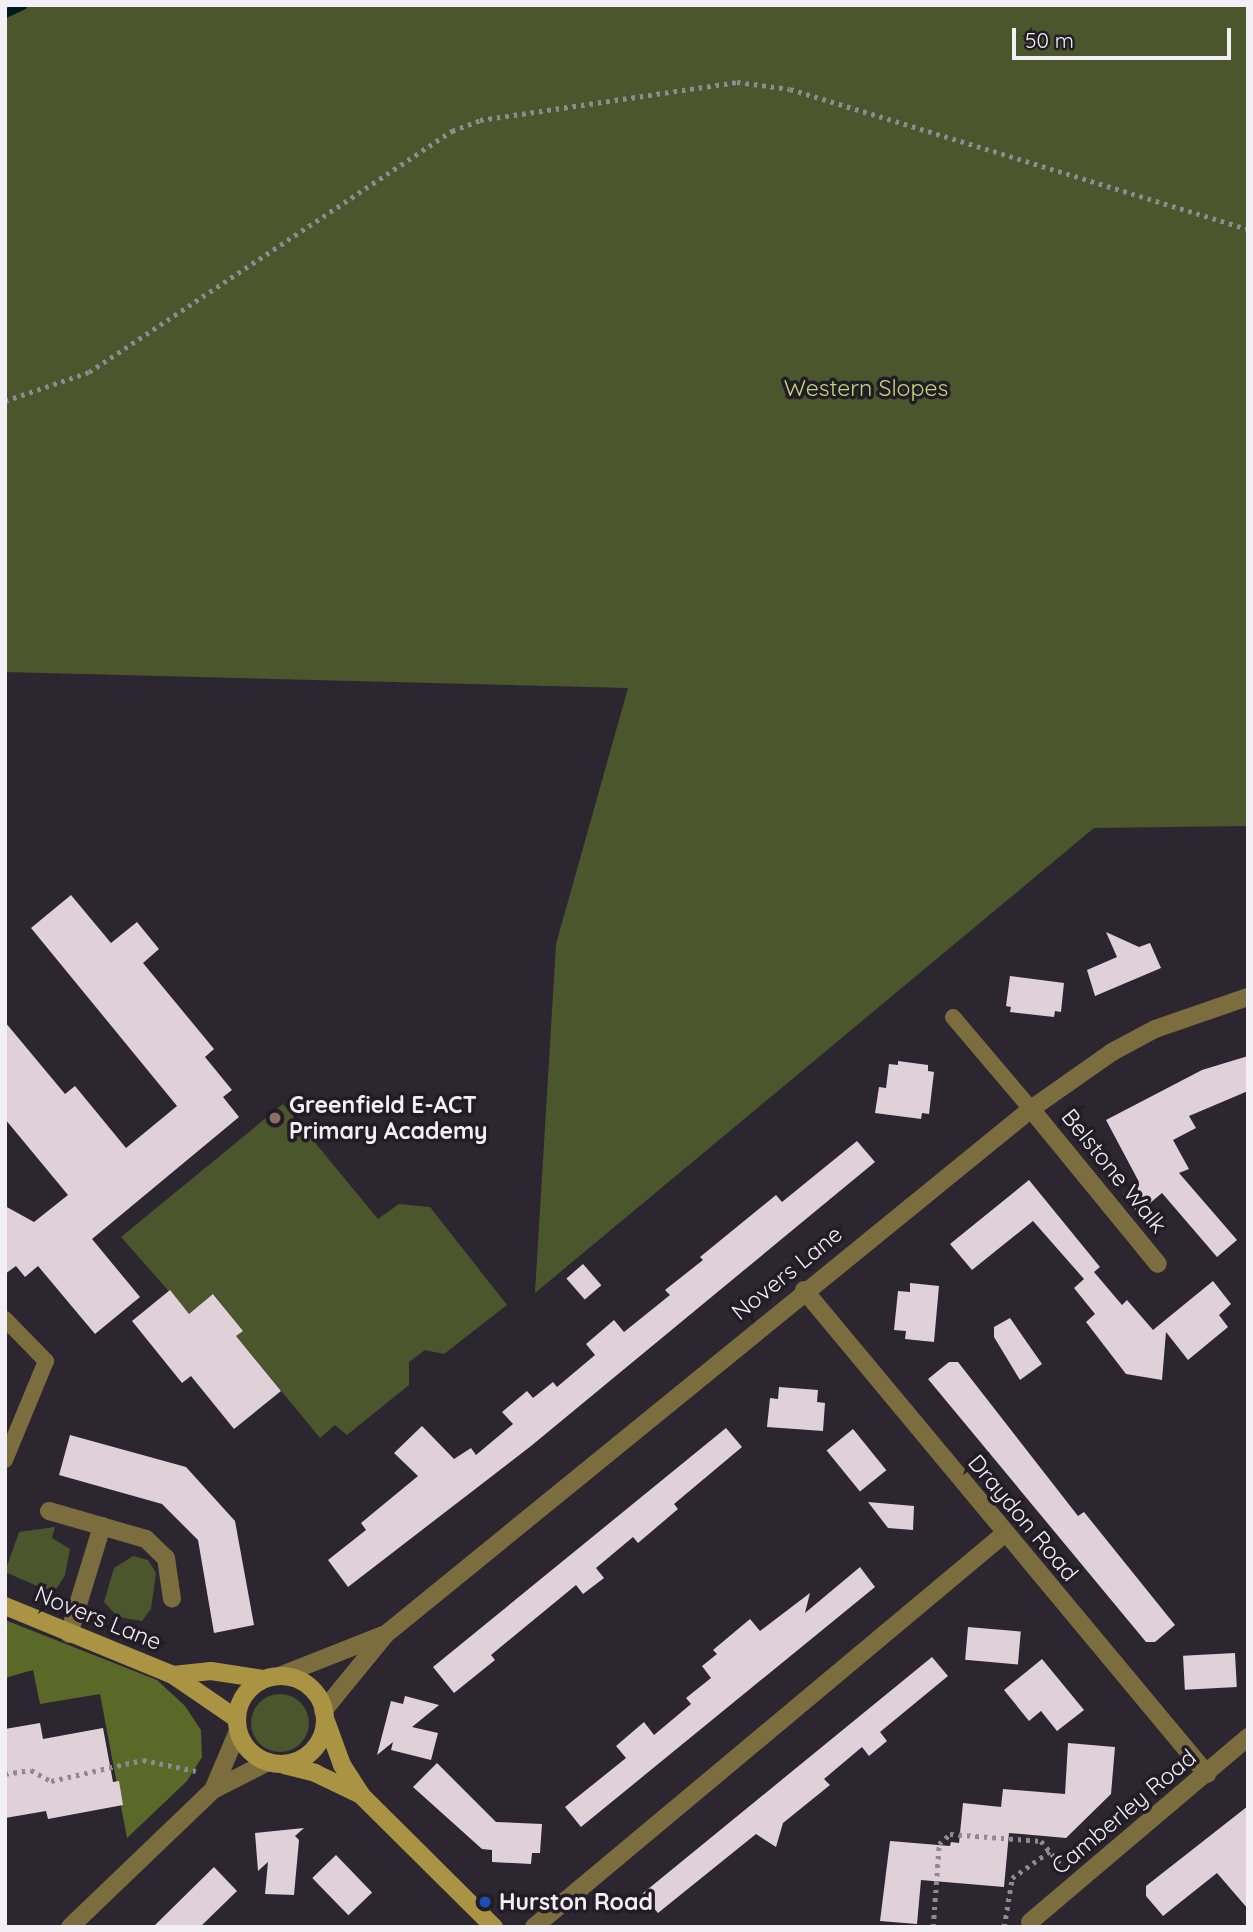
<!DOCTYPE html>
<style>
body{margin:0}
#map{position:relative;width:1253px;height:1932px;overflow:hidden;background:#2b2630;font-family:Quicksand,sans-serif}
div>[style]{position:absolute}
[style*='--x']{left:calc(var(--x)*1px);top:calc(var(--y)*1px);width:calc(var(--w)*1px);rotate:calc(var(--a)*1deg)}
.green>*{inset:0;background:#4c562d}
.round{border-radius:50%}
.forest>*{inset:0;background:#5a6927}
.stream>*{height:9px;margin:-4.5px;padding:0 4.5px;transform-origin:4.5px;border-radius:4.5px;background:#00191a}
.building>*{inset:0;background:#e0d1d9;transform-origin:0 0}
.path>*{height:4.5px;margin-top:-2.25px;transform-origin:0;background:repeating-linear-gradient(90deg,#8e8a92 0 3.5px,transparent 0 8.5px)}
.lane>*{height:16px;margin:-8px;padding:0 8px;transform-origin:8px;border-radius:8px;background:#7c6d3e}
.street>*{height:18px;margin:-9px;padding:0 9px;transform-origin:9px;border-radius:9px;background:#7c6d3e}
.secondary>*{height:18px;margin:-9px;padding:0 9px;transform-origin:9px;border-radius:9px;background:#ab9344}
.secondary>.ring{margin:-9px;padding:0;box-sizing:content-box;background:none;border:18px solid #ab9344;border-radius:50%}
.dots>*{width:19px;height:19px;translate:-50% -50%;box-sizing:border-box;border:4px solid #221c26;border-radius:50%}
span{translate:-50% -50%;white-space:nowrap;text-align:center;line-height:1.15;-webkit-text-stroke:7px #221c26;paint-order:stroke}
.park-label{font-size:23px;color:#bfd679}
.poi-label{font-size:23px;color:#f2eff5;font-weight:700}
.left{translate:0 -50%;text-align:left}
.street-label{font-size:23px;color:#f2eff5}
.frame{position:absolute;inset:0;border:7px solid #f2eff5;pointer-events:none}
.scale{position:absolute;left:1012px;top:28px;width:219px;height:32px;box-sizing:border-box;border:4px solid #f2eff5;border-top:0;padding-left:9px;font-size:21px;line-height:24px;white-space:nowrap;color:#f2eff5;-webkit-text-stroke:5px #221c26;paint-order:stroke}
</style>
<div id="map">
<div class="green">
<div style="clip-path:polygon(5px 5px,1248px 5px,1248px 826px,1094px 828px,535px 1293px,556px 944px,628px 688px,5px 672px)"></div>
<div style="clip-path:polygon(283px 1104px,378px 1219px,399px 1204px,430px 1207px,507px 1305px,444px 1354px,425px 1350px,409px 1362px,409px 1385px,347px 1435px,335px 1425px,320px 1438px,236px 1336px,242px 1330px,214px 1294px,189px 1314px,121px 1237px)"></div>
<div style="clip-path:polygon(55px 1527px,52px 1538px,70px 1549px,65px 1575px,57px 1588px,44px 1589px,5px 1572px,19px 1532px)"></div>
<div style="clip-path:polygon(133px 1556px,148px 1560px,156px 1573px,151px 1609px,142px 1621px,118px 1617px,104px 1602px,114px 1568px)"></div>
<div class="round" style="left:251px;top:1694px;width:58px;height:58px"></div>
</div>
<div class="forest">
<div style="clip-path:polygon(5px 1620px,157px 1680px,185px 1706px,201px 1730px,202px 1757px,187px 1781px,127px 1838px,100px 1694px,40px 1704px,33px 1670px,5px 1678px)"></div>
</div>
<div class="stream">
<div style="--x:5;--y:13;--w:19;--a:-25"></div>
</div>
<div class="building">
<div style="clip-path:polygon(71px 895px,111px 943px,137px 922px,159px 949px,143px 963px,214px 1049px,205px 1057px,232px 1090px,223px 1097px,239px 1117px,92px 1239px,140px 1297px,95px 1334px,38px 1266px,25px 1277px,16px 1266px,5px 1274px,5px 1206px,34px 1222px,68px 1195px,5px 1119px,5px 1022px,65px 1094px,75px 1086px,126px 1148px,177px 1106px,31px 928px)"></div>
<div style="clip-path:polygon(1106px 932px,1139px 947px,1150px 943px,1161px 968px,1095px 996px,1087px 970px,1117px 957px)"></div>
<div style="clip-path:polygon(1010px 976px,1064px 983px,1061px 1012px,1055px 1011px,1054px 1017px,1010px 1012px,1011px 1007px,1006px 1006px)"></div>
<div style="clip-path:polygon(1248px 1056px,1248px 1091px,1189px 1116px,1196px 1128px,1173px 1140px,1189px 1169px,1179px 1173px,1237px 1240px,1217px 1257px,1162px 1193px,1138px 1213px,1123px 1195px,1139px 1182px,1106px 1120px,1202px 1070px)"></div>
<div style="clip-path:polygon(898px 1061px,928px 1065px,928px 1071px,934px 1072px,929px 1114px,922px 1113px,921px 1119px,875px 1113px,879px 1087px,886px 1088px,889px 1064px,898px 1065px)"></div>
<div style="clip-path:polygon(857px 1141px,875px 1162px,531px 1446px,348px 1587px,328px 1560px,366px 1530px,361px 1523px,418px 1476px,394px 1453px,422px 1426px,454px 1459px,471px 1448px,476px 1455px,513px 1424px,502px 1412px,527px 1391px,533px 1398px,553px 1382px,557px 1387px,595px 1355px,586px 1344px,614px 1320px,624px 1332px,670px 1295px,665px 1290px,703px 1260px,700px 1257px,776px 1195px,782px 1202px)"></div>
<div style="clip-path:polygon(1029px 1180px,1100px 1267px,1094px 1272px,1122px 1305px,1127px 1300px,1153px 1330px,1213px 1281px,1231px 1304px,1219px 1315px,1228px 1327px,1188px 1360px,1166px 1332px,1162px 1380px,1126px 1374px,1086px 1322px,1095px 1314px,1074px 1288px,1084px 1279px,1033px 1221px,972px 1270px,950px 1244px)"></div>
<div style="left:583px;top:1264px;width:28px;height:22px;rotate:49deg"></div>
<div style="clip-path:polygon(910px 1283px,939px 1286px,934px 1342px,905px 1339px,906px 1331px,894px 1330px,898px 1291px,910px 1292px)"></div>
<div style="clip-path:polygon(170px 1290px,189px 1314px,213px 1294px,243px 1331px,236px 1336px,281px 1391px,234px 1429px,191px 1376px,182px 1383px,132px 1321px)"></div>
<div style="clip-path:polygon(1010px 1318px,1042px 1364px,1020px 1380px,994px 1337px,994px 1327px)"></div>
<div style="clip-path:polygon(949px 1362px,958px 1362px,1078px 1516px,1084px 1512px,1175px 1625px,1155px 1642px,1146px 1642px,928px 1379px)"></div>
<div style="clip-path:polygon(779px 1387px,818px 1390px,817px 1402px,825px 1403px,823px 1431px,767px 1427px,770px 1398px,778px 1399px)"></div>
<div style="clip-path:polygon(726px 1428px,742px 1447px,674px 1504px,678px 1509px,638px 1543px,633px 1537px,596px 1568px,604px 1578px,583px 1594px,576px 1585px,491px 1655px,495px 1660px,454px 1693px,433px 1667px)"></div>
<div style="left:853px;top:1429px;width:53px;height:34px;rotate:51deg"></div>
<div style="clip-path:polygon(70px 1435px,186px 1467px,235px 1521px,254px 1625px,214px 1633px,198px 1540px,162px 1504px,59px 1475px)"></div>
<div style="clip-path:polygon(868px 1502px,914px 1506px,913px 1530px,888px 1528px)"></div>
<div style="clip-path:polygon(860px 1567px,875px 1587px,581px 1827px,565px 1807px,626px 1758px,616px 1746px,644px 1722px,654px 1735px,691px 1704px,686px 1698px,711px 1678px,702px 1666px,717px 1654px,713px 1650px,750px 1619px,760px 1631px,810px 1593px,805px 1613px)"></div>
<div style="left:968px;top:1627px;width:53px;height:33px;rotate:5deg"></div>
<div style="left:1235px;top:1653px;width:34px;height:52px;rotate:87deg"></div>
<div style="clip-path:polygon(932px 1657px,948px 1676px,880px 1732px,887px 1741px,869px 1756px,862px 1747px,824px 1779px,830px 1785px,783px 1823px,776px 1847px,756px 1834px,658px 1913px,642px 1894px)"></div>
<div style="clip-path:polygon(1042px 1659px,1084px 1710px,1057px 1731px,1041px 1711px,1029px 1721px,1004px 1690px)"></div>
<div style="clip-path:polygon(405px 1696px,439px 1705px,412px 1727px,438px 1733px,431px 1760px,391px 1750px,393px 1742px,377px 1755px,391px 1701px,403px 1704px)"></div>
<div style="clip-path:polygon(40px 1723px,43px 1739px,103px 1728px,113px 1782px,119px 1781px,123px 1805px,48px 1819px,46px 1811px,5px 1818px,5px 1729px)"></div>
<div style="clip-path:polygon(1068px 1743px,1115px 1747px,1111px 1794px,1066px 1838px,1009px 1833px,1004px 1887px,921px 1880px,917px 1924px,880px 1921px,890px 1841px,950px 1846px,951px 1842px,959px 1843px,963px 1803px,1001px 1807px,1003px 1789px,1065px 1794px)"></div>
<div style="clip-path:polygon(437px 1763px,496px 1822px,542px 1824px,540px 1853px,532px 1853px,531px 1864px,492px 1862px,492px 1850px,482px 1849px,413px 1787px)"></div>
<div style="clip-path:polygon(1248px 1806px,1248px 1909px,1217px 1873px,1163px 1916px,1146px 1896px,1146px 1886px)"></div>
<div style="clip-path:polygon(304px 1828px,295px 1836px,299px 1840px,294px 1895px,265px 1894px,268px 1862px,258px 1871px,255px 1833px)"></div>
<div style="left:336px;top:1855px;width:52px;height:33px;rotate:46deg"></div>
<div style="clip-path:polygon(214px 1867px,237px 1891px,200px 1927px,153px 1927px)"></div>
</div>
<div class="path">
<div style="--x:5;--y:401;--w:89;--a:-19"></div>
<div style="--x:89;--y:372;--w:436;--a:-33.6"></div>
<div style="--x:452;--y:131;--w:30;--a:-21"></div>
<div style="--x:480;--y:120;--w:260;--a:-8.4"></div>
<div style="--x:737;--y:82;--w:53;--a:7.5"></div>
<div style="--x:790;--y:89;--w:479;--a:17"></div>
<div style="--x:5;--y:1774;--w:26;--a:-9"></div>
<div style="--x:31;--y:1770;--w:23;--a:29"></div>
<div style="--x:51;--y:1781;--w:94;--a:-12.9"></div>
<div style="--x:143;--y:1760;--w:54;--a:11.7"></div>
<div style="--x:933;--y:1927;--w:83;--a:-85.9"></div>
<div style="--x:939;--y:1844;--w:15;--a:-42"></div>
<div style="--x:950;--y:1834;--w:91;--a:4.4"></div>
<div style="--x:1041;--y:1841;--w:31;--a:50"></div>
<div style="--x:966;--y:1927;--w:40;--a:0"></div>
<div style="--x:1004;--y:1927;--w:50;--a:-80.7"></div>
<div style="--x:1012;--y:1878;--w:47;--a:-35.4"></div>
</div>
<div class="lane">
<div style="--x:953;--y:1017;--w:121;--a:49.7"></div>
<div style="--x:5;--y:1319;--w:59;--a:45.7"></div>
<div style="--x:46;--y:1361;--w:107;--a:112.5"></div>
</div>
<div class="street">
<div style="--x:1031;--y:1109;--w:200;--a:50.7"></div>
<div style="--x:804;--y:1290;--w:630;--a:50.22"></div>
<div style="--x:49;--y:1511;--w:101;--a:16.1"></div>
<div style="--x:146;--y:1539;--w:28;--a:44"></div>
<div style="--x:166;--y:1558;--w:41;--a:81.7"></div>
<div style="--x:69;--y:1634;--w:113;--a:-73"></div>
<div style="--x:279;--y:1676;--w:112;--a:-21.5"></div>
<div style="--x:323;--y:1711;--w:99;--a:-50.7"></div>
<div style="--x:386;--y:1634;--w:832;--a:-39.14"></div>
<div style="--x:1031;--y:1109;--w:99;--a:-35.1"></div>
<div style="--x:1112;--y:1052;--w:49;--a:-28.1"></div>
<div style="--x:1155;--y:1029;--w:98;--a:-19"></div>
<div style="--x:213;--y:1790;--w:64;--a:-67"></div>
<div style="--x:1030;--y:1922;--w:286;--a:-40.3"></div>
<div style="--x:70;--y:1927;--w:198;--a:-43.8"></div>
<div style="--x:213;--y:1790;--w:59;--a:-27"></div>
<div style="--x:534;--y:1927;--w:611;--a:-39.89"></div>
</div>
<div class="secondary">
<div style="--x:5;--y:1606;--w:182;--a:22.3"></div>
<div style="--x:173;--y:1675;--w:78;--a:34.5"></div>
<div style="--x:173;--y:1675;--w:38;--a:-6"></div>
<div style="--x:211;--y:1671;--w:54;--a:8.6"></div>
<div class="ring" style="left:237px;top:1676px;width:70px;height:70px"></div>
<div style="--x:326;--y:1721;--w:47;--a:70"></div>
<div style="--x:342;--y:1765;--w:37;--a:57"></div>
<div style="--x:362;--y:1796;--w:186;--a:44.8"></div>
<div style="--x:284;--y:1765;--w:32;--a:14"></div>
<div style="--x:315;--y:1773;--w:49;--a:25.5"></div>
</div>
<div class="dots">
<div style="left:275px;top:1118px;background:#8d6e63"></div>
<div style="left:485px;top:1902px;background:#1a4fb4"></div>
</div>
<div class="park-label">
<span style="left:866px;top:388px">Western Slopes</span>
</div>
<div class="poi-label">
<span class="left" style="left:289px;top:1118px">Greenfield E-ACT<br>Primary Academy</span>
<span class="left" style="left:499px;top:1902px">Hurston Road</span>
</div>
<div class="street-label">
<span style="left:1114px;top:1171px;rotate:51deg">Belstone Walk</span>
<span style="left:787px;top:1273px;rotate:-39deg">Novers Lane</span>
<span style="left:1023px;top:1518px;rotate:50deg">Draydon Road</span>
<span style="left:98px;top:1618px;rotate:22deg">Novers Lane</span>
<span style="left:1124px;top:1812px;rotate:-40deg">Camberley Road</span>
</div>
<div class="frame"></div>
<div class="scale">50 m</div>
</div>
